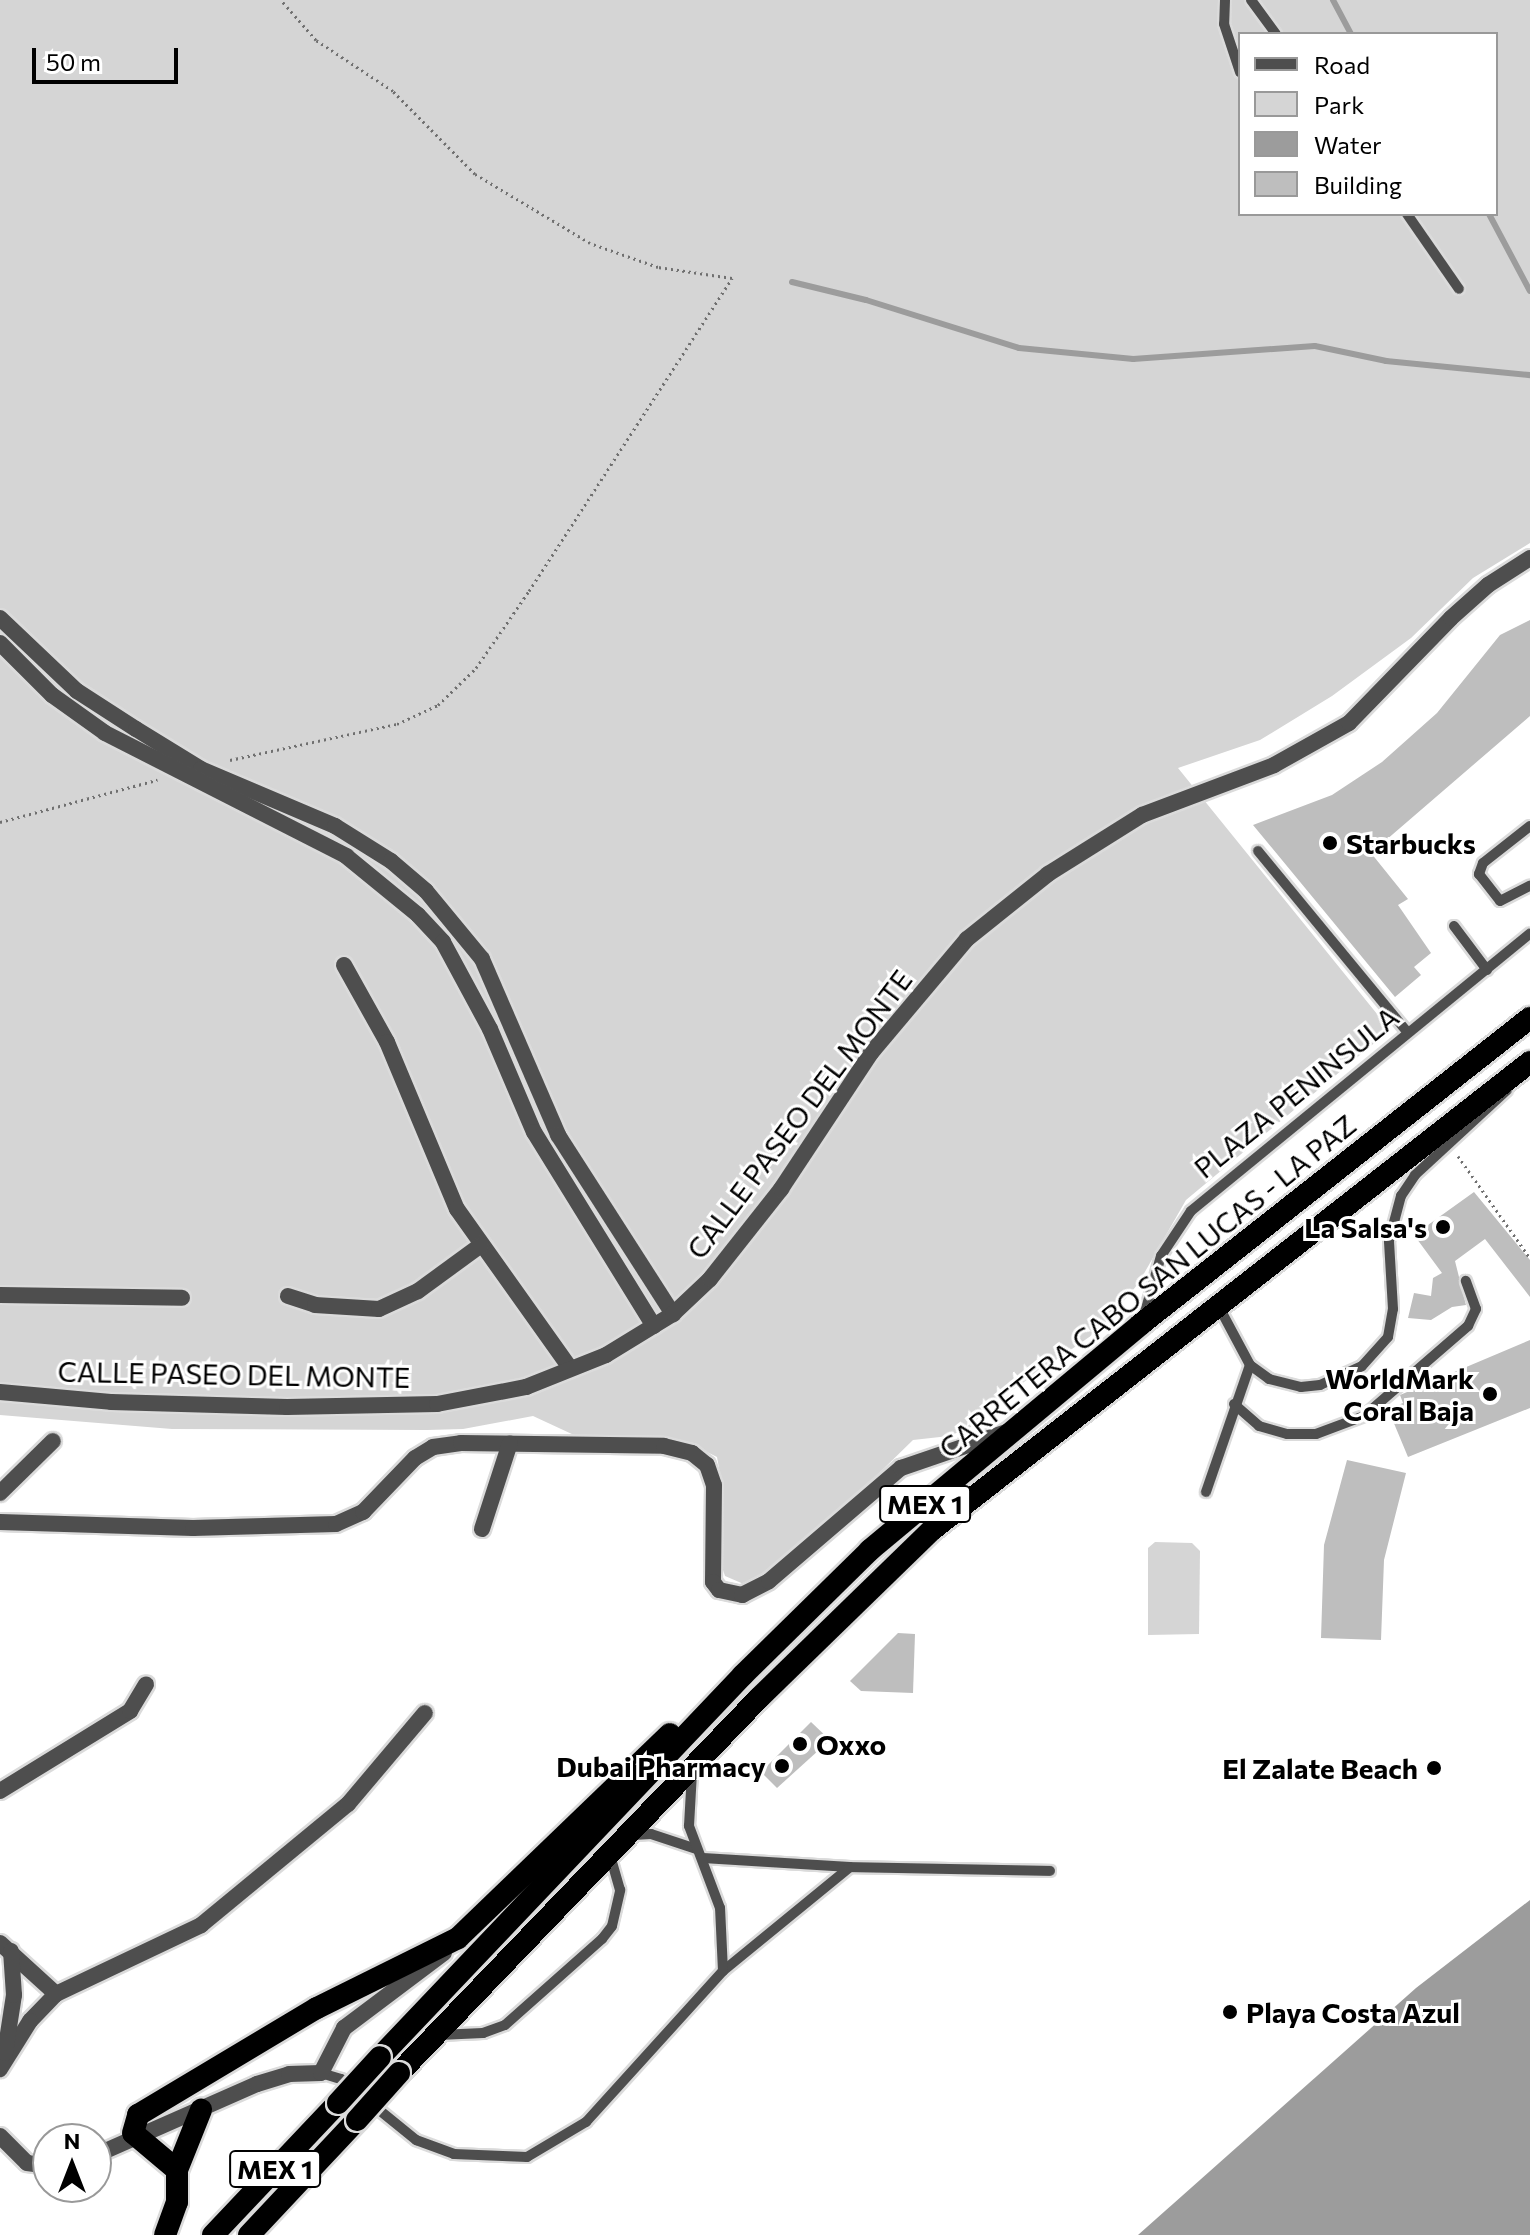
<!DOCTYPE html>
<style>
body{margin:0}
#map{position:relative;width:1530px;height:2235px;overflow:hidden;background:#fff;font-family:Commissioner,sans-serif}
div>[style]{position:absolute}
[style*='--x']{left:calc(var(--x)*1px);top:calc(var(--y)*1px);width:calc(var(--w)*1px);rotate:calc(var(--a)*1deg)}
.green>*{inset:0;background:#d5d5d5}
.water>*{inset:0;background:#9c9c9c}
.stream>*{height:6px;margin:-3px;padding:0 3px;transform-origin:3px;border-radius:3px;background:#9c9c9c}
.building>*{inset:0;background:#bebebe}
.path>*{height:3px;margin-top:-1.5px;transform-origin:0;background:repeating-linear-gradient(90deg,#707070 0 2px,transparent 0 6px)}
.roads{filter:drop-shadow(2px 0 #dbdbdb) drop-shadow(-2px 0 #dbdbdb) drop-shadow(0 2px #dbdbdb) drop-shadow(0 -2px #dbdbdb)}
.service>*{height:10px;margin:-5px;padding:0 5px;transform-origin:5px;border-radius:5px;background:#4e4e4e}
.minor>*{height:16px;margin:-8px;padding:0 8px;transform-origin:8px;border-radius:8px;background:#4e4e4e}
.trunk>*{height:22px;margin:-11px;padding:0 11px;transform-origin:11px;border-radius:11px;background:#000}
.bridges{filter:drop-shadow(2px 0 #dbdbdb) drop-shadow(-2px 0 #dbdbdb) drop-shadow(0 2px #dbdbdb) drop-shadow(0 -2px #dbdbdb)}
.trunk-bridge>*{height:22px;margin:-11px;padding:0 11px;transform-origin:11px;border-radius:11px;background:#000}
.dots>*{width:22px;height:22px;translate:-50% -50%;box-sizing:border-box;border:4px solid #fff;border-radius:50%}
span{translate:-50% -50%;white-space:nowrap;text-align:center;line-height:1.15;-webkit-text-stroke:6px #fff;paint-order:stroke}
.shield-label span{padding:2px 6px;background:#fff;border:2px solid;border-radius:6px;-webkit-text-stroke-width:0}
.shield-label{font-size:26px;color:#000;font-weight:700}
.poi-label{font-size:28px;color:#000;font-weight:700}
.left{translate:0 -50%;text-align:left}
.right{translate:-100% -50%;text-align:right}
.street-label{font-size:28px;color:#000}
.legend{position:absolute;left:1238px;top:32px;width:260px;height:184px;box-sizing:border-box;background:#fff;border:2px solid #999;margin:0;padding:10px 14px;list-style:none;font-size:24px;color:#000}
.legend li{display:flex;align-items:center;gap:16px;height:40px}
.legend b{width:40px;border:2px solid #999}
.north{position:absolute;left:32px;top:2123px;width:80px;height:80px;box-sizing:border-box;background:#fff;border:2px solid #999;border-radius:50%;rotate:0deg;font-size:22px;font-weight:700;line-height:32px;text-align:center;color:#000}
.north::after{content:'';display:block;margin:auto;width:28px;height:36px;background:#000;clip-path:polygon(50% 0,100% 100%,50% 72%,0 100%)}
.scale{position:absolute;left:32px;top:48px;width:146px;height:36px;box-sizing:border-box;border:4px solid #000;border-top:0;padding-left:10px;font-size:24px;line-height:28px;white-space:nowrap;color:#000;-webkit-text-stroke:6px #fff;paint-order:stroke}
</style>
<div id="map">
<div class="green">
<div style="clip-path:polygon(evenodd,0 0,1530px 0,1530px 543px,1473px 578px,1411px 638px,1332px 696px,1260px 740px,1178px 768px,1390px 1030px,1186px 1200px,1138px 1284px,1098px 1331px,986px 1408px,971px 1427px,949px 1436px,913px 1440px,787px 1563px,746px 1585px,725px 1576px,721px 1564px,723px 1491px,717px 1457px,685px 1441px,574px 1435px,533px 1416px,463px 1429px,427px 1430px,172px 1429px,0 1415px,0 0,1240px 34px,1496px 34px,1496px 214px,1240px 214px,1240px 34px)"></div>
<div style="clip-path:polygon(1155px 1542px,1192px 1543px,1200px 1551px,1199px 1634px,1148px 1635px,1148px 1548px)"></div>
</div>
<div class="water">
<div style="clip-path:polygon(1530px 1900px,1530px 2235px,1138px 2235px,1416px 1988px)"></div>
</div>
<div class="stream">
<div style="--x:1333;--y:0;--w:38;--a:62"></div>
<div style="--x:1489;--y:214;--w:87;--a:62"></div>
<div style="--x:792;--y:282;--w:76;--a:13.7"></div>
<div style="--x:866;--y:300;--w:160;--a:17.4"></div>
<div style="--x:1019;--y:348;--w:115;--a:5.5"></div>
<div style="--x:1133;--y:359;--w:182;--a:-4.1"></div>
<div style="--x:1315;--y:346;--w:73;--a:11.9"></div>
<div style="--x:1386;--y:361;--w:145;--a:5.6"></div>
</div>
<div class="building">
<div style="clip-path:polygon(1530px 620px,1530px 716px,1371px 853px,1408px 899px,1398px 905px,1431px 953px,1414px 967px,1421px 975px,1395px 997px,1253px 825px,1332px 795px,1382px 762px,1437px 713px,1500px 635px)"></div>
<div style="clip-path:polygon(1474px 1192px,1530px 1260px,1530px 1297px,1485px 1239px,1455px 1261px,1466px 1305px,1452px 1307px,1431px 1320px,1408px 1318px,1414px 1293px,1431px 1296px,1433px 1278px,1442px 1273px,1414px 1235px)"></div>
<div style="clip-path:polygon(1530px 1340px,1530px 1408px,1408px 1457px,1388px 1409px,1403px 1403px,1400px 1395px)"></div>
<div style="clip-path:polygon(1347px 1460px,1406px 1473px,1384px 1560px,1381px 1640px,1321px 1638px,1324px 1545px)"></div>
<div style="clip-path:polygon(898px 1633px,915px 1634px,913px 1693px,861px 1691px,850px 1681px)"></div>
<div style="clip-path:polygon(811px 1722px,830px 1740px,777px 1788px,761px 1772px)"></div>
</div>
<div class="path">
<div style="--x:230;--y:760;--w:171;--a:-12.2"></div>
<div style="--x:397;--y:724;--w:45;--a:-24.9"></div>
<div style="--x:438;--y:705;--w:53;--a:-44.2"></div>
<div style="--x:476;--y:668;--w:93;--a:-55.5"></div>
<div style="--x:529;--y:591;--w:373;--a:-57"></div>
<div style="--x:732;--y:278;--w:75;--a:-171.5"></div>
<div style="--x:658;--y:267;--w:72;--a:-160.6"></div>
<div style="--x:590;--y:243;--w:134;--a:-149"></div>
<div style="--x:475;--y:174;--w:117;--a:-134.7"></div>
<div style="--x:393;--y:91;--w:92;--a:-146.5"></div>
<div style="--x:316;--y:40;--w:53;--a:-131.2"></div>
<div style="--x:0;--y:822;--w:163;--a:-15"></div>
<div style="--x:1458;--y:1156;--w:125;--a:54.8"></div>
</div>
<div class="roads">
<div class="service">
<div style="--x:1225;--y:0;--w:24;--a:92"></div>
<div style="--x:1224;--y:24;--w:51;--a:71.6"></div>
<div style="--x:1251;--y:0;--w:42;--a:53.7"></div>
<div style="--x:1407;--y:214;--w:91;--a:55.3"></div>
<div style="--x:1530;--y:826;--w:60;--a:141.8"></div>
<div style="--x:1483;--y:863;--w:12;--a:110"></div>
<div style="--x:1479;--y:874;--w:34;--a:52"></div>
<div style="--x:1500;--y:901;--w:34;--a:-27"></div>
<div style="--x:1258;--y:851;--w:234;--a:50.5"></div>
<div style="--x:1454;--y:926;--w:55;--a:53.1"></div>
<div style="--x:1219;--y:1307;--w:66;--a:61.9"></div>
<div style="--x:1250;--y:1365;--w:24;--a:36"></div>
<div style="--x:1269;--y:1379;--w:33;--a:14"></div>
<div style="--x:1301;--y:1387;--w:19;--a:-6"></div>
<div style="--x:1320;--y:1385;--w:46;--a:-24.3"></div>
<div style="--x:1362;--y:1366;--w:39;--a:-48"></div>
<div style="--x:1388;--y:1337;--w:28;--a:-80"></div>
<div style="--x:1393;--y:1309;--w:68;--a:-93.4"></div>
<div style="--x:1389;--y:1241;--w:47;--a:-75.1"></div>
<div style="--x:1401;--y:1196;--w:25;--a:-56"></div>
<div style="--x:1415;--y:1175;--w:125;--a:-42.7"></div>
<div style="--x:1143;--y:1319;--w:66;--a:-74.1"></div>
<div style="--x:1161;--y:1256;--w:54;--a:-56.3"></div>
<div style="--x:1191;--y:1211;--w:438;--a:-39.3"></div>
<div style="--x:1234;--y:1404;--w:33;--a:41"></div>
<div style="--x:1259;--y:1426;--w:29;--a:16"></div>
<div style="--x:1287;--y:1434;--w:29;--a:0"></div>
<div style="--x:1316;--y:1434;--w:51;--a:-20.6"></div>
<div style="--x:1364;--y:1416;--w:138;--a:-40.9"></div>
<div style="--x:1468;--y:1326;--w:19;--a:-65"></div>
<div style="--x:1476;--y:1309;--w:30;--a:-110"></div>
<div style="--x:1206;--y:1492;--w:134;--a:-70.9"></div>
<div style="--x:633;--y:1835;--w:18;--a:-3"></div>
<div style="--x:651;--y:1834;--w:47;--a:18.4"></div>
<div style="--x:703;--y:1858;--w:147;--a:3.5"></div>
<div style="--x:723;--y:1971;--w:164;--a:-39.3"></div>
<div style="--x:850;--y:1867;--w:200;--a:1.1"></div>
<div style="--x:439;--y:2035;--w:44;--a:-2.6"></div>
<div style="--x:483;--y:2033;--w:23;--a:-20"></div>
<div style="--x:505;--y:2025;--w:130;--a:-41.6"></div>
<div style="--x:602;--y:1939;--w:16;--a:-52"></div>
<div style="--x:612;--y:1926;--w:37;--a:-77"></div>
<div style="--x:620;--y:1890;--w:36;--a:-106"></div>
<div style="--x:321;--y:2073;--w:21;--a:17"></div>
<div style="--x:341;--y:2079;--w:97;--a:39.1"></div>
<div style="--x:416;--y:2140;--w:40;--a:20.2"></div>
<div style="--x:454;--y:2154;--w:73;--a:2.4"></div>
<div style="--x:527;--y:2157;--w:69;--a:-30.7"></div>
<div style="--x:586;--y:2122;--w:204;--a:-47.8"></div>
<div style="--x:723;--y:1971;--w:63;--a:-92.7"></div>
<div style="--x:720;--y:1908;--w:88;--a:-110.7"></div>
<div style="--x:689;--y:1826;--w:53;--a:-86.8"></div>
</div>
<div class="minor">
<div style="--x:0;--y:618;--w:106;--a:43.5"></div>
<div style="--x:77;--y:691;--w:70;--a:32.8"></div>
<div style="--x:136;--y:729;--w:76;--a:31.6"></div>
<div style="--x:201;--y:769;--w:146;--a:23"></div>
<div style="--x:335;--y:826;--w:66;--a:32"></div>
<div style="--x:391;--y:861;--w:46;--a:40.6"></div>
<div style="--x:426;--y:891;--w:88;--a:50.5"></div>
<div style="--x:482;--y:959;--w:192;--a:66.6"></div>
<div style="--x:558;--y:1135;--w:213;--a:57.3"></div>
<div style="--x:0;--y:643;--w:74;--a:45"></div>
<div style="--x:52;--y:695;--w:65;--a:35.6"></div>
<div style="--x:105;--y:733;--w:271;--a:27"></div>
<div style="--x:346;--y:856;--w:93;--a:39.3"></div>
<div style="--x:418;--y:915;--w:37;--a:47"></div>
<div style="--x:443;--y:942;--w:99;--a:61.6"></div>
<div style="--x:490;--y:1029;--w:112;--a:66.9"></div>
<div style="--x:534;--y:1132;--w:228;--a:58.3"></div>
<div style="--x:344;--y:965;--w:88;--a:60.8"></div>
<div style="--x:387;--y:1042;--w:181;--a:67.3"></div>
<div style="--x:457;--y:1209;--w:195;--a:54.6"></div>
<div style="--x:0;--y:1295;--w:182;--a:0.9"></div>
<div style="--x:288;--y:1296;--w:28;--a:18"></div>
<div style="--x:315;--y:1305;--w:64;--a:3.6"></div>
<div style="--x:379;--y:1309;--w:43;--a:-24.8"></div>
<div style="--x:418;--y:1291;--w:78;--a:-36.1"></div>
<div style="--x:0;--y:1392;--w:111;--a:5.1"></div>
<div style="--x:111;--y:1402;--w:176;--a:1.6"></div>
<div style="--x:287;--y:1407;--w:150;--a:-1.1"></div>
<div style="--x:437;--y:1404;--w:91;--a:-10.8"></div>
<div style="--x:526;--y:1387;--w:86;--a:-21.8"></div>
<div style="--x:606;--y:1355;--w:79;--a:-31.5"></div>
<div style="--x:673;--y:1314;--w:51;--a:-43.4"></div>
<div style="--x:710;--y:1279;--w:115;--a:-51.7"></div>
<div style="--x:781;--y:1189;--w:163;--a:-56.5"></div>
<div style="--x:871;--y:1053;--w:149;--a:-49.9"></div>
<div style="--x:967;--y:939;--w:104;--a:-38.7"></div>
<div style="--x:1048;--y:874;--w:111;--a:-32.1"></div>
<div style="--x:1142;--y:815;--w:141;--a:-20.7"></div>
<div style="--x:1274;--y:765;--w:86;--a:-29.2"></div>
<div style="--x:1349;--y:723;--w:146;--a:-45.8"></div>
<div style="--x:1451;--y:618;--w:50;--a:-41.7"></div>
<div style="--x:1488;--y:585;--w:50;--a:-32.7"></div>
<div style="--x:0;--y:1493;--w:74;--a:-44.5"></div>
<div style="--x:0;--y:1522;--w:193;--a:1.8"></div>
<div style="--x:193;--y:1528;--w:143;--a:-1.6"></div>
<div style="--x:336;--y:1524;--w:30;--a:-24"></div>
<div style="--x:363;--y:1512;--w:75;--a:-46.1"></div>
<div style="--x:415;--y:1458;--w:21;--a:-31"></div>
<div style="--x:433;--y:1447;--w:28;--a:-8"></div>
<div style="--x:461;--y:1443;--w:203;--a:0.8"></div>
<div style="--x:664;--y:1446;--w:29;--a:14"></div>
<div style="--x:692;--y:1453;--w:19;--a:39"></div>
<div style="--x:707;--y:1465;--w:21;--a:71"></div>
<div style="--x:714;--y:1485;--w:97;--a:90.6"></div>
<div style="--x:713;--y:1582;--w:10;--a:53"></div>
<div style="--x:719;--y:1590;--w:24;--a:12"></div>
<div style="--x:742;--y:1595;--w:30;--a:-27"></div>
<div style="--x:769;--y:1581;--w:174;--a:-40.6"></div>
<div style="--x:901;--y:1468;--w:111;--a:-18.9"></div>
<div style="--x:482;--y:1529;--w:90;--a:-72"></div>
<div style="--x:0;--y:1791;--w:153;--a:-31.6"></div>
<div style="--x:130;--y:1711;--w:31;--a:-59"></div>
<div style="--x:0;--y:1943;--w:76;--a:42.3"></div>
<div style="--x:56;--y:1994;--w:37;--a:134"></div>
<div style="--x:30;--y:2021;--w:57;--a:122"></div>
<div style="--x:56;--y:1994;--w:161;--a:-25.4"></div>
<div style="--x:201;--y:1925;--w:190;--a:-39.5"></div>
<div style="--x:348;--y:1804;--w:119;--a:-49.8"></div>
<div style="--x:5;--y:2053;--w:59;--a:-81.2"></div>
<div style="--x:14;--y:1995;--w:44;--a:-93.9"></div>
<div style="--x:0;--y:2136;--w:38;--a:45"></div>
<div style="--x:27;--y:2163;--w:21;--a:8"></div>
<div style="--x:96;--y:2155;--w:176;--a:-23.8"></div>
<div style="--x:257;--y:2084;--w:34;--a:-17"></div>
<div style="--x:289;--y:2074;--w:32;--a:-2"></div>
<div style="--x:321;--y:2073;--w:51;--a:-62.9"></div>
<div style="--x:344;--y:2028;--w:125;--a:-36.9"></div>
</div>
<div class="trunk">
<div style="--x:380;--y:2057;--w:527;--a:-46.46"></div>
<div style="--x:743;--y:1675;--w:178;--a:-44.5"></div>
<div style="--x:870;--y:1550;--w:353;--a:-39.8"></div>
<div style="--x:1141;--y:1324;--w:495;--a:-38.2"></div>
<div style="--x:399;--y:2073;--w:520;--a:-46.17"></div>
<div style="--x:759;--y:1698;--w:243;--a:-44.2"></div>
<div style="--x:933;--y:1529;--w:758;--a:-38.03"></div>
<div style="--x:177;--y:2170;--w:65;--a:-68.2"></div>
<div style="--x:165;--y:2235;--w:35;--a:-70"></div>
<div style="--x:177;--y:2202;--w:32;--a:-90"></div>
<div style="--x:177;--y:2170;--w:57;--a:-139.9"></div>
<div style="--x:133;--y:2133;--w:19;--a:-74"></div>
<div style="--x:138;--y:2115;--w:209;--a:-30.9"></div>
<div style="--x:317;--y:2008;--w:157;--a:-26.4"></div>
<div style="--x:458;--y:1938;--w:294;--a:-43.9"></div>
<div style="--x:213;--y:2235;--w:182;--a:-46.6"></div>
<div style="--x:249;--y:2235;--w:158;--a:-46.8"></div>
</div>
</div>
<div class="bridges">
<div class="trunk-bridge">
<div style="--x:338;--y:2103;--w:62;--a:-47.6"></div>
<div style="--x:357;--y:2120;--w:63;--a:-48.2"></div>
</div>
</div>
<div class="dots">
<div style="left:1330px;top:843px;background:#000"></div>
<div style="left:1443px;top:1227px;background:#000"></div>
<div style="left:1490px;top:1394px;background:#000"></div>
<div style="left:800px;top:1744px;background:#000"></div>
<div style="left:782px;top:1766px;background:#000"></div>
<div style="left:1434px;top:1768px;background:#000"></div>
<div style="left:1230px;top:2012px;background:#000"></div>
</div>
<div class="shield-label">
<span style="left:925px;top:1504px">MEX 1</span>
<span style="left:275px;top:2169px">MEX 1</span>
</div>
<div class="poi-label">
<span class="left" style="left:1346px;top:843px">Starbucks</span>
<span class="right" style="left:1427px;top:1227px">La Salsa's</span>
<span class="right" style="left:1474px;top:1394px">WorldMark<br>Coral Baja</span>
<span class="left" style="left:816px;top:1744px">Oxxo</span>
<span class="right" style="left:766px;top:1766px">Dubai Pharmacy</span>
<span class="right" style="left:1418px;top:1768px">El Zalate Beach</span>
<span class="left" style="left:1246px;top:2012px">Playa Costa Azul</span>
</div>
<div class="street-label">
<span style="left:1296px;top:1092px;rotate:-39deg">PLAZA PENINSULA</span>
<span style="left:799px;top:1114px;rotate:-53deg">CALLE PASEO DEL MONTE</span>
<span style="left:1147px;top:1286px;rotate:-39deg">CARRETERA CABO SAN LUCAS - LA PAZ</span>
<span style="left:234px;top:1374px;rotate:1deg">CALLE PASEO DEL MONTE</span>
</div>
<ul class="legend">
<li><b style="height:10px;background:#4e4e4e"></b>Road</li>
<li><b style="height:22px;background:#d5d5d5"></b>Park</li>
<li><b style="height:22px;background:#9c9c9c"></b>Water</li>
<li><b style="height:22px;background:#bebebe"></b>Building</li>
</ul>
<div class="north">N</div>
<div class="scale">50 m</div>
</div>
